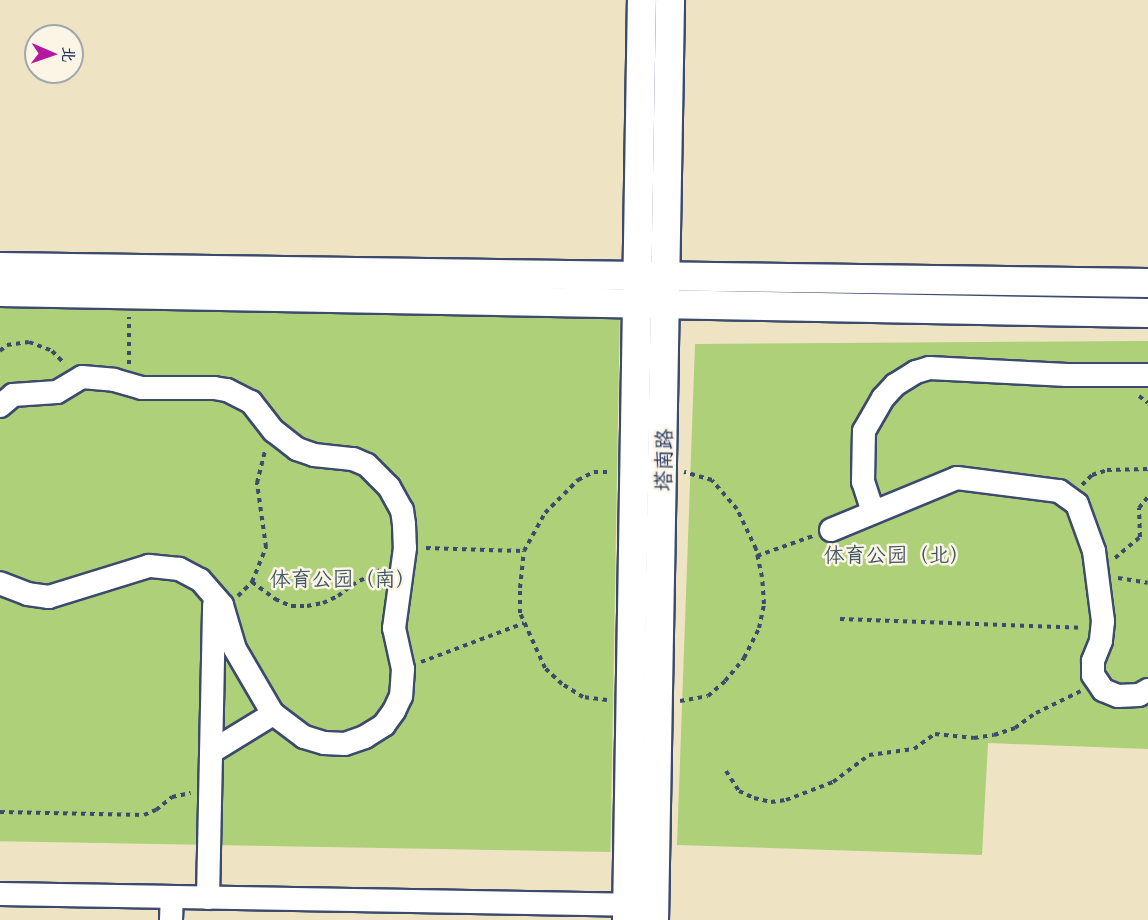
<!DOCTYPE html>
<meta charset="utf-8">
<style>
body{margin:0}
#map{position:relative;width:1148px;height:920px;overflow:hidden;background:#eee4c4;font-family:"Playpen Sans","LXGW WenKai TC",sans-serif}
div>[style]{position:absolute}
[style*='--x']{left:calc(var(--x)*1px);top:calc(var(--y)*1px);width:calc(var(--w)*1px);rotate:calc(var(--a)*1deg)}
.green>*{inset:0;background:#add078;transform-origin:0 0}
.path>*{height:4px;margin-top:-2px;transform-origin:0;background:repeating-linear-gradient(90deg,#3b4a6d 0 4.5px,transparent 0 9px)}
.roads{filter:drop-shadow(2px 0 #3b4a6d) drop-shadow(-2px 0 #3b4a6d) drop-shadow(0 2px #3b4a6d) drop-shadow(0 -2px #3b4a6d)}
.minor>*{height:22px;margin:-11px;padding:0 11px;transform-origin:11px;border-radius:11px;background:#fff}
.major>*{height:28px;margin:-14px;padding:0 14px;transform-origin:14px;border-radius:14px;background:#fff}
span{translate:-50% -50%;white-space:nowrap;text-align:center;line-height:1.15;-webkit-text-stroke:5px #fcf5e5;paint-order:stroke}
.street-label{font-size:21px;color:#1b2f5e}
.park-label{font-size:21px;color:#405764}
.north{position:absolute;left:24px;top:24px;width:60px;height:60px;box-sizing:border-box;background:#fcf5e5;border:2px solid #a2a6af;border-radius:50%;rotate:92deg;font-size:16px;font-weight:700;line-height:24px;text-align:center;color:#1b2f5e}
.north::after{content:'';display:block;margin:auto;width:21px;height:27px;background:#b5179e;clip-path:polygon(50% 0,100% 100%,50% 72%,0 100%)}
</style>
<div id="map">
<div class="green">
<div style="left:620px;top:303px;width:549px;height:620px;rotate:91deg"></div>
<div style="clip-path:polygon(1148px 341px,1148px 749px,988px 743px,982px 855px,677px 845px,695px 344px)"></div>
</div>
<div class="path">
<div style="--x:0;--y:351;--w:9;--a:-41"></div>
<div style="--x:7;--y:345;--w:22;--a:-8"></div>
<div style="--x:29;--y:342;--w:25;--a:21"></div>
<div style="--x:52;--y:351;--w:18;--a:45"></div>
<div style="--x:129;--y:364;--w:47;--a:-90"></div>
<div style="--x:1139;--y:396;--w:11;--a:38"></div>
<div style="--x:1082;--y:485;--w:14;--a:-45"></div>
<div style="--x:1092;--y:475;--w:16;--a:-18"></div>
<div style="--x:1107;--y:470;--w:41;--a:-1.4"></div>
<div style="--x:426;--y:548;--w:98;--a:1.8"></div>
<div style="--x:757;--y:556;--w:59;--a:-19.7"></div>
<div style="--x:1115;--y:558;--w:33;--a:-40"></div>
<div style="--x:1140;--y:537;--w:29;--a:-92"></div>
<div style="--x:1139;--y:508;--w:14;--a:-51"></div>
<div style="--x:1118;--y:578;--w:30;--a:9"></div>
<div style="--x:252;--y:582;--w:29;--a:36"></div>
<div style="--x:275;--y:599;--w:17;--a:24"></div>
<div style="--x:291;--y:606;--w:16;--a:0"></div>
<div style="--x:307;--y:606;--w:16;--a:-11"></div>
<div style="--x:323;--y:603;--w:17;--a:-25"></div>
<div style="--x:338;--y:596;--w:18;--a:-38"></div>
<div style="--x:352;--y:585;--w:34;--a:-28"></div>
<div style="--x:238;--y:596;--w:20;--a:-45"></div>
<div style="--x:252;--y:582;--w:38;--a:-68"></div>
<div style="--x:266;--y:547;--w:65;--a:-98"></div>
<div style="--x:257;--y:483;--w:34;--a:-76"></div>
<div style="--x:840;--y:619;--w:242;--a:2.1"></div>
<div style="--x:421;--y:662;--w:110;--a:-20.7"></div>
<div style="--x:607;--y:700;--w:24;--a:-173"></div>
<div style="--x:583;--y:697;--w:25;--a:-148"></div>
<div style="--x:562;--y:684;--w:23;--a:-137"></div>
<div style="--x:545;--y:668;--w:60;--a:-114.4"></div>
<div style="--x:520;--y:613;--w:25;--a:-90"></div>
<div style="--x:520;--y:588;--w:37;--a:-84"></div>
<div style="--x:524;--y:551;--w:43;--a:-61.1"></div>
<div style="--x:545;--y:513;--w:47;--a:-45"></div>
<div style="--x:578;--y:480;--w:18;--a:-27"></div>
<div style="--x:594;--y:472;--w:18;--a:0"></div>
<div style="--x:680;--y:701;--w:28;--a:-10"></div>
<div style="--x:708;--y:696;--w:23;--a:-41"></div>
<div style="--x:725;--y:681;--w:30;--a:-50"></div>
<div style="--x:744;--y:658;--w:34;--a:-63"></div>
<div style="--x:759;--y:628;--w:25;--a:-78"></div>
<div style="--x:764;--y:604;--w:27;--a:-94"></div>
<div style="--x:762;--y:577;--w:29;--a:-102"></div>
<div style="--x:756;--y:549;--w:44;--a:-115.4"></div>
<div style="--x:737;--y:509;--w:38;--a:-131"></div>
<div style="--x:712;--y:480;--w:29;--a:-164"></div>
<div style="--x:726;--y:771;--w:24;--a:57"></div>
<div style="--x:739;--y:791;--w:17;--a:25"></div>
<div style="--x:754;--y:798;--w:17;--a:13"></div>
<div style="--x:771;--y:802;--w:15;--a:-8"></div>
<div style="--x:786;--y:800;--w:50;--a:-21"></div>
<div style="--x:833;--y:782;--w:45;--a:-36.9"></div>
<div style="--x:869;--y:755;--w:45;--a:-7.6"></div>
<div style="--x:914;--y:749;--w:26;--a:-36"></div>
<div style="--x:935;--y:734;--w:39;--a:6"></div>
<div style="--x:974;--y:738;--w:20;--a:-9"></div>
<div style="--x:994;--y:735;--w:22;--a:-18"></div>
<div style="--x:1015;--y:728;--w:26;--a:-36"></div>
<div style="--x:1036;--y:713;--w:50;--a:-26.1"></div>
<div style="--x:0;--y:812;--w:144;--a:1.2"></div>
<div style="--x:144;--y:815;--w:13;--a:-23"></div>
<div style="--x:156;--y:810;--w:21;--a:-39"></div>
<div style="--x:172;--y:797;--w:19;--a:-12"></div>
</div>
<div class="roads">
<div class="minor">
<div style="--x:0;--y:406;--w:17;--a:-40"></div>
<div style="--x:13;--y:395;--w:44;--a:-3.9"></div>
<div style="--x:57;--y:392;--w:29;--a:-31"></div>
<div style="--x:82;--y:377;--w:32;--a:5"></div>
<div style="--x:114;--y:380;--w:29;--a:16"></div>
<div style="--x:142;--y:388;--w:72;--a:0"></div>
<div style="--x:214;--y:388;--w:13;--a:9"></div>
<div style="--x:227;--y:390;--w:27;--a:27"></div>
<div style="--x:251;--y:402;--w:37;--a:52"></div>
<div style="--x:274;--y:431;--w:29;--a:38"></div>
<div style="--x:297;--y:449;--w:18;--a:19"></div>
<div style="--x:314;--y:455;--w:39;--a:6"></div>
<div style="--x:353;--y:459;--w:15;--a:23"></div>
<div style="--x:367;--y:465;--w:31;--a:45"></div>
<div style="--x:389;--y:487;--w:26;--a:61"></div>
<div style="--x:402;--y:510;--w:14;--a:82"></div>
<div style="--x:404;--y:524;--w:24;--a:88"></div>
<div style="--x:405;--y:548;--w:81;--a:97.8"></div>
<div style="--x:394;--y:628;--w:42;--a:77.6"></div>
<div style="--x:403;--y:669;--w:27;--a:94"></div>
<div style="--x:401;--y:696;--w:17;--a:115"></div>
<div style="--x:394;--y:711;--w:17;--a:126"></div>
<div style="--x:384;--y:725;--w:22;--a:148"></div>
<div style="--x:365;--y:737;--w:21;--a:161"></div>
<div style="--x:345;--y:744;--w:21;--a:-177"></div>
<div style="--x:324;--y:743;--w:21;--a:-163"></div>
<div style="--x:304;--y:737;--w:39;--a:-143"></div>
<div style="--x:273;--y:714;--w:75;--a:-120.3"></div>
<div style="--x:235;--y:649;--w:46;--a:-106.5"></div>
<div style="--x:222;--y:605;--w:33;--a:-131"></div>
<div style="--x:200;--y:580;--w:24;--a:-152"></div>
<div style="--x:179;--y:569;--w:30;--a:-174"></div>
<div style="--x:149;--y:566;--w:105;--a:162.8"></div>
<div style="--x:49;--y:597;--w:21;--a:-172"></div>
<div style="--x:28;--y:594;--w:30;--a:-159"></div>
<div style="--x:873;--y:512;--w:32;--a:-108"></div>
<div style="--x:863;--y:482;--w:51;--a:-88.9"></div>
<div style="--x:864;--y:431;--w:38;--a:-60"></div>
<div style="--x:883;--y:398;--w:18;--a:-47"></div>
<div style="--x:895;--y:385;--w:25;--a:-32"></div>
<div style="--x:916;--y:372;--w:14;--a:-17"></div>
<div style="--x:929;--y:368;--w:138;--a:2.9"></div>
<div style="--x:1067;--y:375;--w:81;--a:0"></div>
<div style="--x:831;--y:530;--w:136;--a:-22.4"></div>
<div style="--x:957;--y:478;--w:103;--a:7.3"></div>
<div style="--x:1059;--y:491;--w:22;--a:36"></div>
<div style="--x:1077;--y:504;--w:50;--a:70.1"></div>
<div style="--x:1094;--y:551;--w:71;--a:82.7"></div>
<div style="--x:1103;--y:621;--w:20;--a:96"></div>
<div style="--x:1101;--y:641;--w:22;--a:112"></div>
<div style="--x:1093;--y:661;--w:14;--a:90"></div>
<div style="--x:1093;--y:675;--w:18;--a:56"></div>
<div style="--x:1103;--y:690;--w:16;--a:22"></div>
<div style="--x:1118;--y:696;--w:21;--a:-3"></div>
<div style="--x:1139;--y:695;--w:10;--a:-29"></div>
<div style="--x:211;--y:752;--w:73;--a:-31.5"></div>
<div style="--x:0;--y:894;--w:644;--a:0.98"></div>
<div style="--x:208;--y:898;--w:293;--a:-88.8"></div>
<div style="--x:171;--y:920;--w:23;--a:-88"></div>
</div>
<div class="major">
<div style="--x:0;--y:267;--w:1148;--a:0.8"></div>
<div style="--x:0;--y:292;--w:1148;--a:1.05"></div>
<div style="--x:627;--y:920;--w:920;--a:-89.07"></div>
<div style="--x:654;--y:920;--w:920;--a:-89"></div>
</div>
</div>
<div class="street-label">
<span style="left:662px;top:460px;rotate:-89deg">塔南路</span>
</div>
<div class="park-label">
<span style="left:897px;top:553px">体育公园（北）</span>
<span style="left:343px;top:577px">体育公园（南）</span>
</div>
<div class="north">北</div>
</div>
